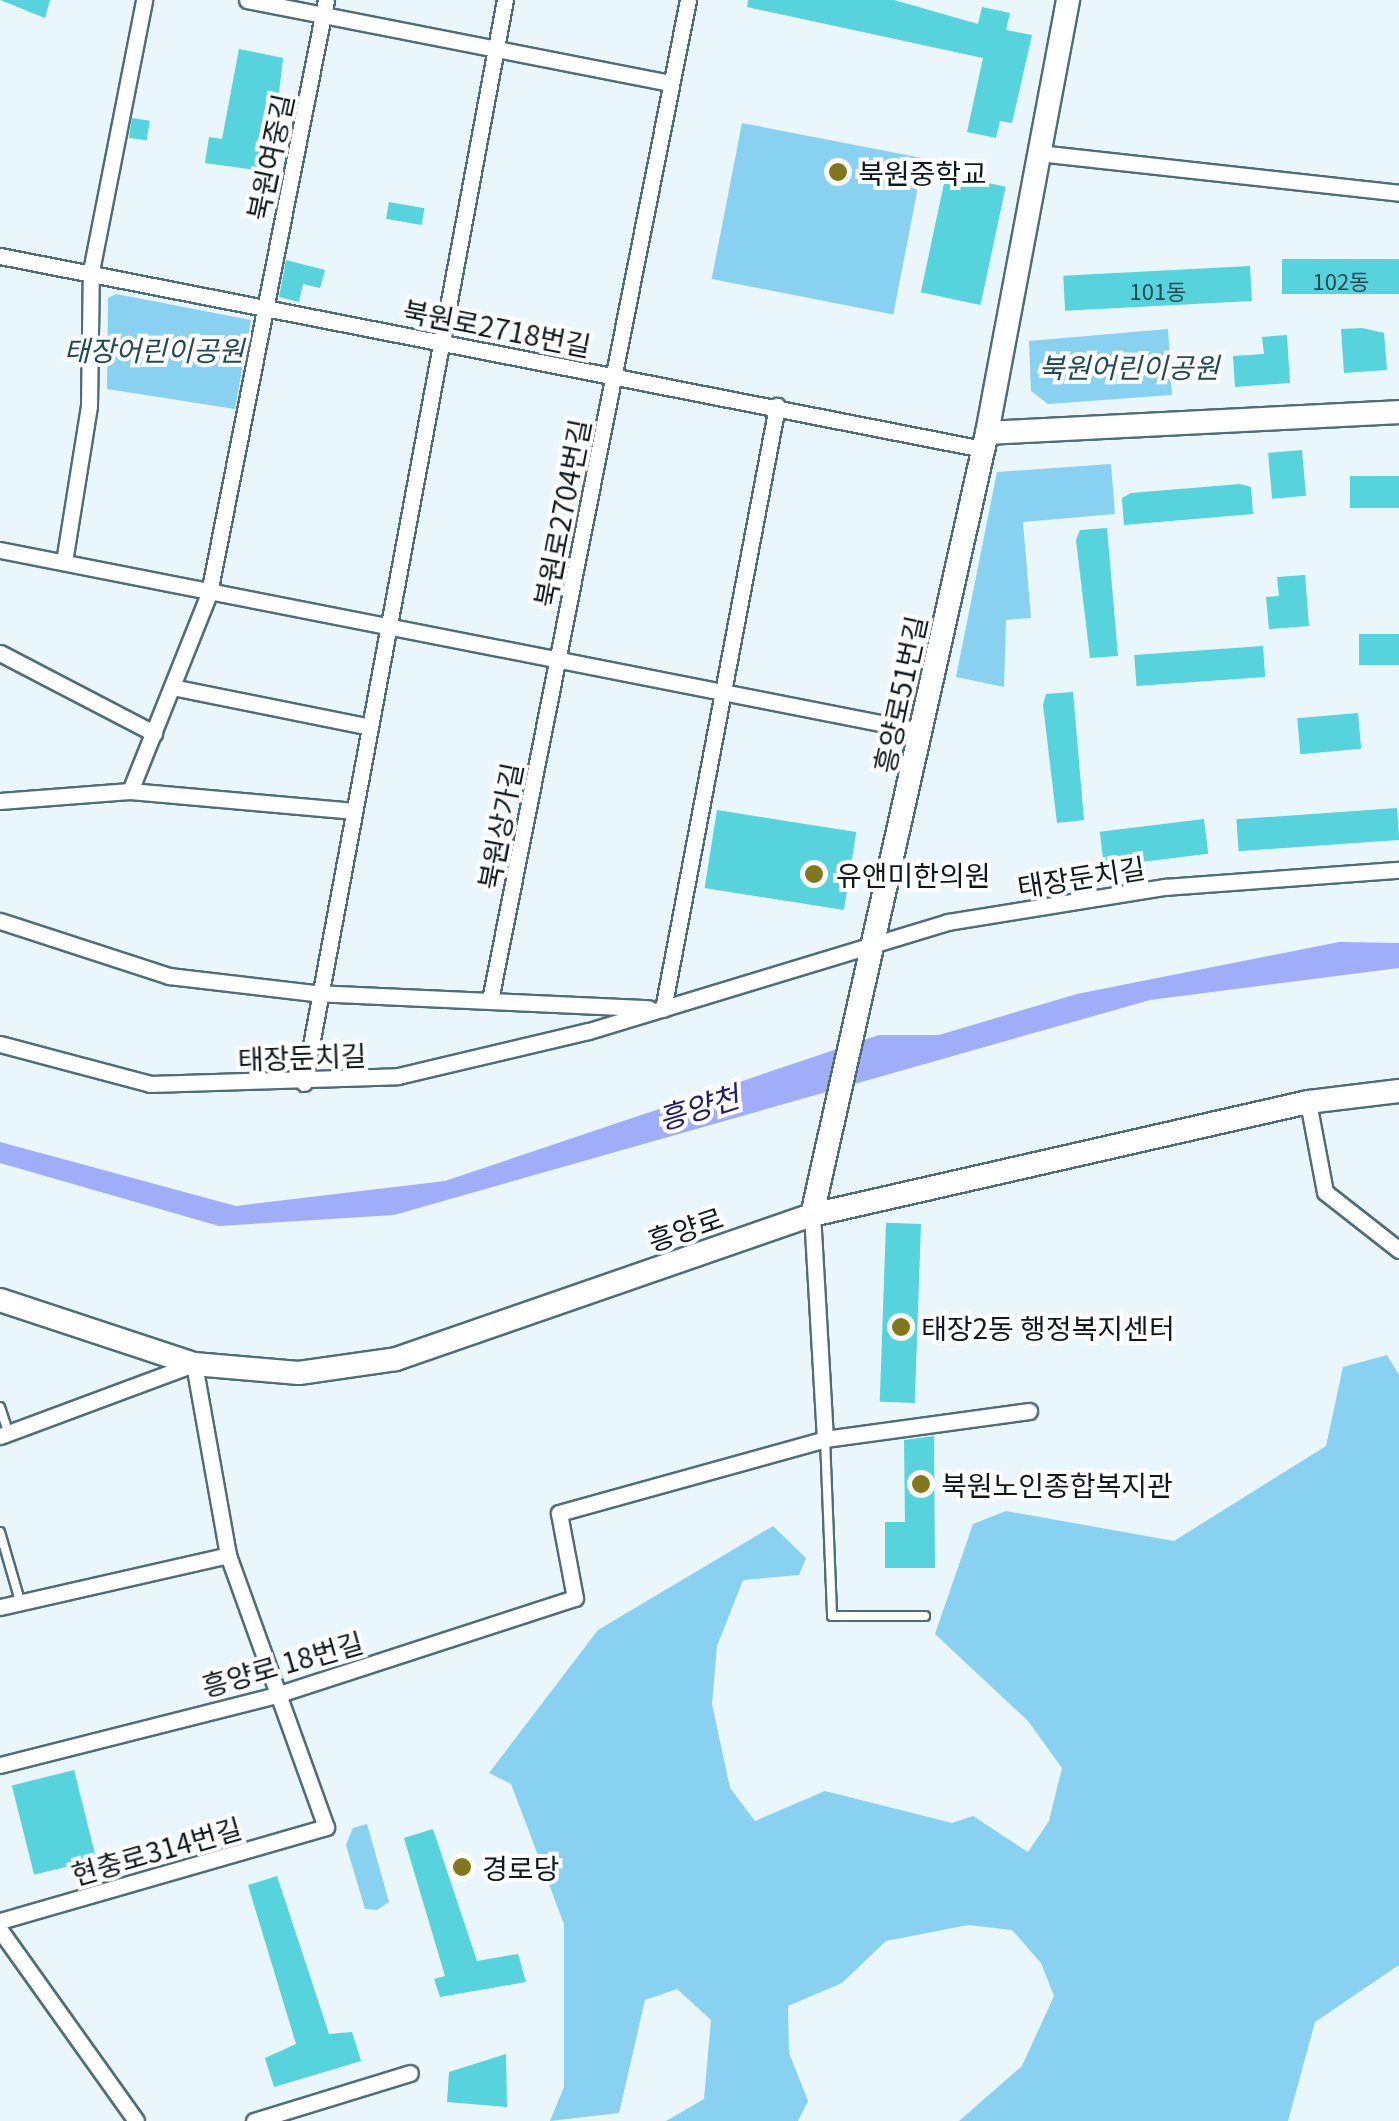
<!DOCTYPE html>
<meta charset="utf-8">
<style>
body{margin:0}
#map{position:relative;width:1399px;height:2121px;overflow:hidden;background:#e9f6fc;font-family:Georgia,"Noto Sans KR",serif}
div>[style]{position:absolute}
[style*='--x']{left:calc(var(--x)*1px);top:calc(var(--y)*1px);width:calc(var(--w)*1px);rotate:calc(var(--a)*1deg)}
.green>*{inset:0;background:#89d1f0;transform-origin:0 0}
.water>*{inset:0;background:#a0adf9}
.building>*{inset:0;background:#56d3dc;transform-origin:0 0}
.roads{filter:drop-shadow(2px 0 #4f6d79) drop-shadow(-2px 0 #4f6d79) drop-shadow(0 2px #4f6d79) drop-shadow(0 -2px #4f6d79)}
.lane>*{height:8px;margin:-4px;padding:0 4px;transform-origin:4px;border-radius:4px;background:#fff}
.street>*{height:15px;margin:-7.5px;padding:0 7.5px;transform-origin:7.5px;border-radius:7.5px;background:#fff}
.secondary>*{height:22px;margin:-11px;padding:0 11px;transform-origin:11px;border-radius:11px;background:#fff}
.dots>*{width:28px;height:28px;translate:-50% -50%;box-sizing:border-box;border:5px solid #fff;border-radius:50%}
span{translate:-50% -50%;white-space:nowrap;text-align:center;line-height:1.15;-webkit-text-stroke:8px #fff;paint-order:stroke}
.number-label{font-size:22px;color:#1f484e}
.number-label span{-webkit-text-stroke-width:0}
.street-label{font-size:28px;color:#0d191e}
.poi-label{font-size:28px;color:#0d191e}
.left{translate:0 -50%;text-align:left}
.park-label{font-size:28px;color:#1e4a5b;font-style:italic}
.water-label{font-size:30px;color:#201c71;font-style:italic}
</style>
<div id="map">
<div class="green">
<div style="left:742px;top:123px;width:185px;height:159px;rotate:11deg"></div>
<div style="clip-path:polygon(116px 294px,251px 320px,235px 409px,107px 389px,108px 298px)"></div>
<div style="clip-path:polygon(1168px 329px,1172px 395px,1048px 404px,1031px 391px,1029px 341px)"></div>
<div style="clip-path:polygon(1111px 464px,1115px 514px,1023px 522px,1031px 618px,1006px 620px,1004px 687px,956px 677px,997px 472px)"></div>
<div style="clip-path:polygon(1387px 1355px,1399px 1375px,1399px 1965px,1315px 2022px,1288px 2121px,959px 2121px,1022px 2066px,1054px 1996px,1041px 1963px,1012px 1930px,968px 1925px,886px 1941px,842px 1983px,788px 2006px,789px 2053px,808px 2101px,798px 2121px,666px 2121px,704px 2099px,711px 2020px,677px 1989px,645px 2000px,619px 2113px,550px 2121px,564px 2087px,564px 1924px,511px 1784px,489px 1773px,598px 1630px,773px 1526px,806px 1558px,799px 1575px,743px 1580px,717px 1646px,712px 1704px,730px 1788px,755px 1821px,825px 1791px,952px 1823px,973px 1816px,1028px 1852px,1049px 1821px,1062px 1768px,1028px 1721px,935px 1634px,973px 1524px,1006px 1511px,1174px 1541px,1326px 1446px,1343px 1367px)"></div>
<div style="clip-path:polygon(367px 1824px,389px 1902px,377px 1910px,365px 1909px,346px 1845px,353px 1828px)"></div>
</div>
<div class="water">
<div style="clip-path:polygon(1339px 942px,1399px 943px,1399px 968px,1150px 1000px,394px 1215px,219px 1226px,0 1163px,0 1142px,236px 1206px,445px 1181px,879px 1035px,939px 1035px,1077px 994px)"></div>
</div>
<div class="building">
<div style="clip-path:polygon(0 0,50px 0,45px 18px)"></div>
<div style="clip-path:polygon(748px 0,894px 0,978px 24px,982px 7px,1010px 13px,1006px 30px,1032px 35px,1012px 123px,1000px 121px,996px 138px,967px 132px,983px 58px,747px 7px)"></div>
<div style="clip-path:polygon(239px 49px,283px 58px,270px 172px,205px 163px,209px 137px,222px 139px)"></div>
<div style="left:132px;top:118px;width:18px;height:20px;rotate:9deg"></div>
<div style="left:946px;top:174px;width:61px;height:121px;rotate:12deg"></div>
<div style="left:389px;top:202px;width:36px;height:17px;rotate:10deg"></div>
<div style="left:1399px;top:259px;width:35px;height:117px;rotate:90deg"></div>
<div style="clip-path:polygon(286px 260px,325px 270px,320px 288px,303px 284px,299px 302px,279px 297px)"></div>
<div style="left:1250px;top:266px;width:35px;height:187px;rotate:87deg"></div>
<div style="clip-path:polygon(1362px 328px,1384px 333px,1387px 370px,1344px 373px,1341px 329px)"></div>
<div style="clip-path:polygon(1287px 335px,1290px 383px,1235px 387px,1233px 356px,1264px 354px,1262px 337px)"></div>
<div style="left:1302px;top:450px;width:46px;height:34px;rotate:85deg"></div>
<div style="left:1399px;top:476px;width:32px;height:49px;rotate:90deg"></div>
<div style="clip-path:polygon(1240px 484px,1251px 487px,1253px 514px,1124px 525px,1122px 498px,1131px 493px)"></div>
<div style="clip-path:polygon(1107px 528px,1118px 656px,1090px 658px,1076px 540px,1080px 530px)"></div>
<div style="clip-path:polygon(1305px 575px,1309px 626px,1269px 629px,1266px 597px,1279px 596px,1277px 577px)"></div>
<div style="left:1399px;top:634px;width:31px;height:40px;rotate:90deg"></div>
<div style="left:1263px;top:646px;width:31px;height:129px;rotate:86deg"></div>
<div style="clip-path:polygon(1073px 692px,1084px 820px,1057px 823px,1043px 705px,1046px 694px)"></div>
<div style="left:1358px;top:713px;width:36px;height:61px;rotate:85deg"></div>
<div style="left:1397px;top:808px;width:32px;height:161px;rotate:86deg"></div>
<div style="left:717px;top:810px;width:141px;height:79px;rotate:9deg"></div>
<div style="left:1204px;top:819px;width:35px;height:105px;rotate:83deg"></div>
<div style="left:921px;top:1224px;width:179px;height:35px;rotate:92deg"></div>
<div style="clip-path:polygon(934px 1436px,935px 1568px,885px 1568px,885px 1522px,905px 1522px,904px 1440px)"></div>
<div style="left:74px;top:1770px;width:92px;height:64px;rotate:76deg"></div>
<div style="clip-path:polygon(433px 1829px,477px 1961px,518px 1954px,526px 1982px,440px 1997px,434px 1979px,445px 1976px,404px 1838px)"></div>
<div style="clip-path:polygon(277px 1876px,329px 2034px,352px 2032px,361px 2061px,274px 2087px,265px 2058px,296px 2044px,248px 1885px)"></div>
<div style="clip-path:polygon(506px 2054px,507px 2107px,447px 2102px,449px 2072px)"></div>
</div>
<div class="roads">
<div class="lane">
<div style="--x:0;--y:1407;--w:25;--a:72"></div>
<div style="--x:825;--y:1439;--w:177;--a:87.7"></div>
<div style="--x:832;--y:1616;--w:93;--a:0"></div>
<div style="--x:0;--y:1532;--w:72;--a:73.8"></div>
</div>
<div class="street">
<div style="--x:247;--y:0;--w:432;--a:11.1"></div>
<div style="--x:1039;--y:153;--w:362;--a:6.3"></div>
<div style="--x:0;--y:256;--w:1002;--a:11.11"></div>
<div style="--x:0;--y:550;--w:939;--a:11.12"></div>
<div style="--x:64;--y:562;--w:158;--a:-80.9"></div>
<div style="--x:89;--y:406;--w:135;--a:-89.2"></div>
<div style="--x:91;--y:271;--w:276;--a:-78.9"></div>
<div style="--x:0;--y:653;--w:174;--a:27.5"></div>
<div style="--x:172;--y:687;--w:202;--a:11.4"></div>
<div style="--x:130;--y:791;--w:213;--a:-68.2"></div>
<div style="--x:209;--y:593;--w:604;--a:-78.84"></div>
<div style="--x:0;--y:801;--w:130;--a:-4.4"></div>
<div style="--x:130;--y:791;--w:223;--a:5.1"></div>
<div style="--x:0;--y:921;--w:178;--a:18"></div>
<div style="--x:169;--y:976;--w:146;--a:6.7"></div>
<div style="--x:314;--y:993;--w:335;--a:2.6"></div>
<div style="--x:490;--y:1000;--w:1019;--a:-78.8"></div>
<div style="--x:663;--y:1009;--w:614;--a:-79.29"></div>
<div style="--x:0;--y:1044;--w:155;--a:14.9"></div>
<div style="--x:150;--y:1084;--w:248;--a:-1.8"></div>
<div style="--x:398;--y:1076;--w:196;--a:-13.3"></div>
<div style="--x:589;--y:1031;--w:375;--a:-16.9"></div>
<div style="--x:948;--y:922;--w:220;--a:-9.2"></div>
<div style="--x:1165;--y:887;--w:235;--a:-4.2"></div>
<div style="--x:304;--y:1083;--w:1101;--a:-79.49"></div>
<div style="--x:1308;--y:1102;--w:92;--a:79.3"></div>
<div style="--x:1325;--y:1192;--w:94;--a:38.1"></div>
<div style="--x:0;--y:1436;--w:207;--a:-20.4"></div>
<div style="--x:194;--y:1364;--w:194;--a:79.9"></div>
<div style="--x:228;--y:1555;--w:289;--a:70.2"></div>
<div style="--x:326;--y:1827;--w:339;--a:163.9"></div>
<div style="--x:825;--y:1439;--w:206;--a:-7.8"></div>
<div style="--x:0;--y:1607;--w:234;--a:-12.8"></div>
<div style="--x:0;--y:1765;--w:285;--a:-14.2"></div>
<div style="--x:276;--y:1695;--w:314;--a:-18"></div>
<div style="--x:575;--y:1598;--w:86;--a:-100.7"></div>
<div style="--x:559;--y:1513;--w:276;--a:-15.5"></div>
<div style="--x:825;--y:1439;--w:224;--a:-93.3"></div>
<div style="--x:0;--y:1930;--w:234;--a:54.5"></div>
<div style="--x:254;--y:2121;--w:163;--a:-17.1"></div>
</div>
<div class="secondary">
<div style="--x:987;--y:433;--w:413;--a:-2.9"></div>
<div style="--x:812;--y:1215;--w:801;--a:-77.39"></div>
<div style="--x:987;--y:433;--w:441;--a:-79.4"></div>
<div style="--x:0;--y:1300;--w:204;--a:18.3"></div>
<div style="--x:194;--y:1364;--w:105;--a:4.9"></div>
<div style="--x:299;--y:1373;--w:98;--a:-8.2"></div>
<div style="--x:396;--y:1359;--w:440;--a:-19.1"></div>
<div style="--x:812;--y:1215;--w:509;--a:-12.83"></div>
<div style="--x:1308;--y:1102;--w:92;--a:-6.9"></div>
</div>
</div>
<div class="dots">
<div style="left:838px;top:172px;background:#82771b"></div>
<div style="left:814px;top:874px;background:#82771b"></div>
<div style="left:901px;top:1327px;background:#82771b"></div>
<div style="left:921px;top:1484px;background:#82771b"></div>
<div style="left:462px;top:1867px;background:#82771b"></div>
</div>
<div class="number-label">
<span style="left:1341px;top:281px">102동</span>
<span style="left:1158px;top:291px">101동</span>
</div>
<div class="street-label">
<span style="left:269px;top:157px;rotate:-78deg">북원여중길</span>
<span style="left:497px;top:327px;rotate:11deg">북원로2718번길</span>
<span style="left:561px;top:513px;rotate:-79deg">북원로2704번길</span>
<span style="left:899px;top:694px;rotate:-78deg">흥양로51번길</span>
<span style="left:499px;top:826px;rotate:-79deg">북원상가길</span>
<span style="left:1081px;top:876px;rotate:-9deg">태장둔치길</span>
<span style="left:302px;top:1056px;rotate:-2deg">태장둔치길</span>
<span style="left:685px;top:1228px;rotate:-19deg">흥양로</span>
<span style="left:282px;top:1663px;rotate:-16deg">흥양로 18번길</span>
<span style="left:156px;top:1850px;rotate:-16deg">현충로314번길</span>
</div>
<div class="poi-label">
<span class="left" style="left:858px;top:172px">북원중학교</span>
<span class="left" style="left:836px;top:874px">유앤미한의원</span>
<span class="left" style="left:921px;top:1327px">태장2동 행정복지센터</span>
<span class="left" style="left:941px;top:1484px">북원노인종합복지관</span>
<span class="left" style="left:482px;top:1867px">경로당</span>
</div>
<div class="park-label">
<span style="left:154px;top:349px">태장어린이공원</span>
<span style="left:1129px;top:366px">북원어린이공원</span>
</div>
<div class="water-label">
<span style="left:698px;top:1106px;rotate:-17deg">흥양천</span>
</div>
</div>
